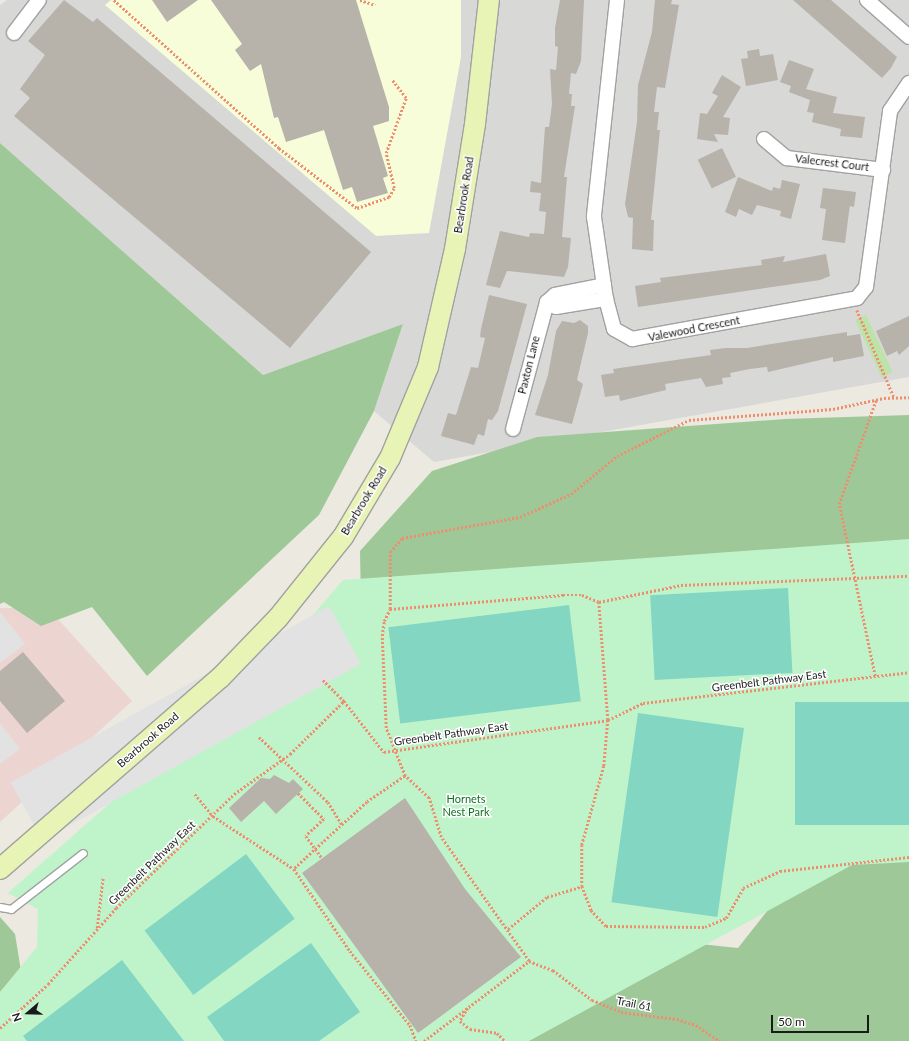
<!DOCTYPE html>
<style>
body{margin:0}
#map{position:relative;width:909px;height:1041px;overflow:hidden;background:#ebe9e0;font-family:Lato,sans-serif}
div>[style]{position:absolute}
[style*='--x']{left:calc(var(--x)*1px);top:calc(var(--y)*1px);width:calc(var(--w)*1px);rotate:calc(var(--a)*1deg)}
.residential>*{inset:0;background:#d8d8d7}
.commercial>*{inset:0;background:#ecd5d0}
.education>*{inset:0;background:#f7fcd9}
.grass>*{inset:0;background:#bde3a9;transform-origin:0 0}
.forest>*{inset:0;background:#9fc898}
.park>*{inset:0;background:#bff4cb}
.pitch>*{inset:0;background:#83d6c2;transform-origin:0 0}
.parking>*{inset:0;background:#e2e2e2;transform-origin:0 0}
.building>*{inset:0;background:#b7b2aa;transform-origin:0 0}
.path>*{height:2.5px;margin-top:-1.25px;transform-origin:0;background:repeating-linear-gradient(90deg,#ef8e6e 0 2px,transparent 0 4px)}
.roads{filter:drop-shadow(1px 0 #a1a1a1) drop-shadow(-1px 0 #a1a1a1) drop-shadow(0 1px #a1a1a1) drop-shadow(0 -1px #a1a1a1)}
.lane>*{height:7px;margin:-3.5px;padding:0 3.5px;transform-origin:3.5px;border-radius:3.5px;background:#fff}
.street>*{height:14px;margin:-7px;padding:0 7px;transform-origin:7px;border-radius:7px;background:#fff}
.secondary>*{height:20px;margin:-10px;padding:0 10px;transform-origin:10px;border-radius:10px;background:#e8f4b6}
span{translate:-50% -50%;white-space:nowrap;text-align:center;line-height:1.15;-webkit-text-stroke:3px #fff;paint-order:stroke}
.street-label{font-size:11px;color:#1a1a1a}
.park-label{font-size:11px;color:#126e28}
.north{position:absolute;left:8px;top:993px;width:40px;height:40px;-webkit-text-stroke:3px #fff;paint-order:stroke;rotate:250deg;font-size:11px;font-weight:700;line-height:16px;text-align:center;color:#1a1a1a}
.north::after{content:'';display:block;margin:auto;width:14px;height:18px;background:#1a1a1a;clip-path:polygon(50% 0,100% 100%,50% 72%,0 100%)}
.scale{position:absolute;left:771px;top:1015px;width:98px;height:18px;box-sizing:border-box;border:2px solid #1a1a1a;border-top:0;padding-left:5px;font-size:12px;line-height:14px;white-space:nowrap;color:#1a1a1a;-webkit-text-stroke:3px #fff;paint-order:stroke}
</style>
<div id="map">
<div class="residential">
<div style="clip-path:polygon(7px 0,909px 0,909px 377px,434px 462px,374px 411px,403px 324px,263px 375px,0 143px,0 5px)"></div>
</div>
<div class="commercial">
<div style="clip-path:polygon(0 608px,48px 608px,132px 701px,0 822px)"></div>
</div>
<div class="education">
<div style="clip-path:polygon(111px 0,461px 0,461px 57px,429px 233px,376px 236px,105px 5px)"></div>
</div>
<div class="grass">
<div style="left:866px;top:315px;width:63px;height:12px;rotate:65deg"></div>
</div>
<div class="forest">
<div style="clip-path:polygon(0 143px,263px 375px,403px 324px,374px 411px,319px 515px,147px 676px,92px 607px,41px 626px,4px 602px,0 604px)"></div>
<div style="clip-path:polygon(909px 415px,909px 564px,361px 604px,360px 551px,432px 471px,537px 437px,785px 419px)"></div>
<div style="clip-path:polygon(909px 856px,909px 1041px,445px 1041px,595px 933px,738px 948px,798px 872px)"></div>
<div style="clip-path:polygon(0 917px,15px 934px,21px 971px,0 992px)"></div>
</div>
<div class="park">
<div style="clip-path:polygon(909px 539px,909px 862px,852px 865px,529px 1041px,0 1041px,0 992px,37px 947px,38px 909px,8px 893px,247px 682px,288px 644px,343px 580px)"></div>
</div>
<div class="pitch">
<div style="left:788px;top:588px;width:85px;height:138px;rotate:87deg"></div>
<div style="left:569px;top:605px;width:97px;height:182px;rotate:83deg"></div>
<div style="left:909px;top:702px;width:123px;height:114px;rotate:90deg"></div>
<div style="left:638px;top:713px;width:107px;height:191px;rotate:8deg"></div>
<div style="left:246px;top:854px;width:81px;height:127px;rotate:53deg"></div>
<div style="clip-path:polygon(311px 943px,360px 1012px,319px 1041px,224px 1041px,207px 1017px)"></div>
<div style="clip-path:polygon(122px 960px,184px 1041px,27px 1041px,23px 1036px)"></div>
</div>
<div class="parking">
<div style="left:329px;top:606px;width:66px;height:364px;rotate:61deg"></div>
<div style="clip-path:polygon(0 612px,25px 644px,0 663px)"></div>
<div style="clip-path:polygon(0 723px,20px 749px,0 764px)"></div>
</div>
<div class="building">
<div style="clip-path:polygon(64px 0,93px 22px,97px 18px,371px 252px,290px 348px,14px 116px,30px 98px,20px 89px,45px 55px,28px 41px)"></div>
<div style="clip-path:polygon(152px 0,198px 0,167px 22px)"></div>
<div style="clip-path:polygon(211px 0,356px 0,389px 107px,389px 121px,373px 126px,388px 176px,383px 178px,388px 193px,357px 202px,352px 187px,343px 190px,324px 130px,286px 142px,278px 117px,274px 118px,261px 64px,250px 71px,235px 50px,242px 44px)"></div>
<div style="clip-path:polygon(560px 0,584px 0,581px 61px,576px 74px,571px 73px,569px 94px,572px 94px,571px 106px,575px 106px,564px 177px,567px 177px,562px 237px,571px 238px,568px 267px,564px 277px,507px 271px,500px 288px,486px 285px,500px 231px,529px 237px,530px 233px,544px 234px,546px 212px,539px 211px,541px 193px,530px 192px,531px 181px,541px 183px,545px 127px,549px 127px,552px 104px,550px 69px,556px 70px,558px 47px,555px 46px,555px 28px)"></div>
<div style="clip-path:polygon(655px 0,672px 0,671px 4px,679px 5px,665px 88px,657px 87px,654px 112px,659px 112px,657px 130px,660px 130px,651px 220px,654px 220px,653px 251px,632px 249px,633px 218px,628px 217px,625px 204px,637px 122px,638px 85px,652px 32px)"></div>
<div style="clip-path:polygon(793px 0,831px 0,897px 57px,891px 68px,882px 78px)"></div>
<div style="clip-path:polygon(759px 49px,760px 56px,773px 54px,778px 80px,746px 86px,741px 59px,748px 58px,747px 51px)"></div>
<div style="clip-path:polygon(789px 60px,814px 69px,806px 89px,837px 97px,833px 113px,865px 117px,862px 138px,840px 136px,841px 129px,812px 122px,814px 113px,807px 112px,810px 100px,789px 92px,791px 86px,780px 82px)"></div>
<div style="clip-path:polygon(722px 75px,741px 87px,723px 117px,730px 118px,728px 135px,714px 134px,718px 142px,697px 139px,700px 113px,707px 114px,718px 96px,712px 93px)"></div>
<div style="left:722px;top:148px;width:32px;height:27px;rotate:64deg"></div>
<div style="clip-path:polygon(738px 177px,772px 191px,773px 187px,780px 189px,782px 180px,800px 184px,791px 219px,780px 216px,781px 211px,757px 205px,752px 215px,739px 209px,736px 217px,725px 212px)"></div>
<div style="clip-path:polygon(823px 188px,856px 192px,854px 207px,850px 206px,849px 212px,845px 243px,822px 240px,826px 209px,820px 208px)"></div>
<div style="clip-path:polygon(826px 254px,830px 276px,820px 280px,638px 307px,635px 286px,661px 282px,660px 278px,762px 265px,761px 260px,785px 256px,783px 262px)"></div>
<div style="clip-path:polygon(489px 295px,527px 304px,498px 411px,492px 420px,488px 419px,484px 436px,478px 434px,474px 445px,441px 436px,448px 413px,456px 415px,471px 367px,478px 368px,485px 338px,480px 337px,481px 329px)"></div>
<div style="clip-path:polygon(909px 316px,909px 346px,899px 355px,897px 351px,887px 356px,876px 331px)"></div>
<div style="clip-path:polygon(580px 320px,588px 326px,588px 333px,577px 380px,583px 384px,572px 424px,535px 415px,548px 375px,556px 331px,562px 321px,574px 323px)"></div>
<div style="clip-path:polygon(847px 332px,847px 336px,860px 334px,864px 356px,833px 362px,833px 357px,768px 372px,767px 367px,750px 369px,730px 373px,731px 377px,722px 378px,723px 384px,706px 387px,701px 378px,665px 384px,666px 390px,620px 401px,619px 395px,605px 397px,601px 375px,614px 373px,613px 369px,711px 355px,710px 350px,726px 348px,747px 348px)"></div>
<div style="clip-path:polygon(23px 652px,65px 701px,27px 733px,0 701px,0 671px)"></div>
<div style="clip-path:polygon(274px 775px,289px 783px,293px 779px,303px 789px,276px 814px,264px 801px,241px 822px,229px 808px,261px 778px,270px 779px)"></div>
<div style="clip-path:polygon(405px 798px,465px 889px,521px 957px,418px 1033px,302px 873px)"></div>
</div>
<div class="path">
<div style="--x:114;--y:0;--w:222;--a:41.9"></div>
<div style="--x:279;--y:148;--w:98;--a:37.6"></div>
<div style="--x:357;--y:208;--w:34;--a:-19"></div>
<div style="--x:389;--y:197;--w:10;--a:-61"></div>
<div style="--x:394;--y:188;--w:36;--a:-103"></div>
<div style="--x:386;--y:153;--w:59;--a:-70"></div>
<div style="--x:406;--y:98;--w:23;--a:-128"></div>
<div style="--x:360;--y:0;--w:16;--a:18"></div>
<div style="--x:857;--y:310;--w:95;--a:67"></div>
<div style="--x:599;--y:602;--w:84;--a:-11.7"></div>
<div style="--x:681;--y:585;--w:228;--a:-2.3"></div>
<div style="--x:390;--y:609;--w:174;--a:-4.6"></div>
<div style="--x:563;--y:595;--w:19;--a:0"></div>
<div style="--x:582;--y:595;--w:18;--a:22"></div>
<div style="--x:599;--y:602;--w:118;--a:85.6"></div>
<div style="--x:608;--y:720;--w:46;--a:95"></div>
<div style="--x:604;--y:766;--w:82;--a:105.6"></div>
<div style="--x:582;--y:845;--w:41;--a:90"></div>
<div style="--x:582;--y:886;--w:26;--a:69"></div>
<div style="--x:591;--y:910;--w:22;--a:47"></div>
<div style="--x:606;--y:926;--w:99;--a:0.6"></div>
<div style="--x:705;--y:927;--w:23;--a:-23"></div>
<div style="--x:726;--y:918;--w:34;--a:-60"></div>
<div style="--x:743;--y:888;--w:41;--a:-24.7"></div>
<div style="--x:780;--y:871;--w:130;--a:-6.2"></div>
<div style="--x:875;--y:676;--w:176;--a:-101.8"></div>
<div style="--x:839;--y:504;--w:110;--a:-70.4"></div>
<div style="--x:323;--y:680;--w:30;--a:45"></div>
<div style="--x:259;--y:737;--w:95;--a:43.3"></div>
<div style="--x:328;--y:802;--w:26;--a:58"></div>
<div style="--x:405;--y:776;--w:46;--a:145.6"></div>
<div style="--x:367;--y:802;--w:99;--a:137.5"></div>
<div style="--x:294;--y:869;--w:99;--a:55.7"></div>
<div style="--x:350;--y:951;--w:95;--a:51"></div>
<div style="--x:410;--y:1025;--w:17;--a:69"></div>
<div style="--x:298;--y:793;--w:37;--a:45"></div>
<div style="--x:324;--y:819;--w:25;--a:137"></div>
<div style="--x:306;--y:836;--w:27;--a:54"></div>
<div style="--x:195;--y:794;--w:28;--a:51"></div>
<div style="--x:213;--y:816;--w:97;--a:33.2"></div>
<div style="--x:97;--y:928;--w:51;--a:-83.3"></div>
<div style="--x:508;--y:929;--w:50;--a:-39.4"></div>
<div style="--x:547;--y:897;--w:37;--a:-17"></div>
<div style="--x:529;--y:961;--w:26;--a:21"></div>
<div style="--x:553;--y:970;--w:49;--a:37.6"></div>
<div style="--x:592;--y:1000;--w:31;--a:22"></div>
<div style="--x:621;--y:1012;--w:56;--a:7.1"></div>
<div style="--x:677;--y:1019;--w:20;--a:18"></div>
<div style="--x:696;--y:1025;--w:29;--a:34"></div>
<div style="--x:468;--y:1008;--w:15;--a:122"></div>
<div style="--x:460;--y:1021;--w:13;--a:39"></div>
<div style="--x:470;--y:1029;--w:27;--a:8"></div>
<div style="--x:497;--y:1033;--w:11;--a:45"></div>
<div style="--x:0;--y:1028;--w:65;--a:-42.5"></div>
<div style="--x:48;--y:984;--w:102;--a:-48.2"></div>
<div style="--x:116;--y:908;--w:164;--a:-44"></div>
<div style="--x:234;--y:794;--w:69;--a:-35.5"></div>
<div style="--x:290;--y:754;--w:76;--a:-44.5"></div>
<div style="--x:344;--y:701;--w:65;--a:51.9"></div>
<div style="--x:384;--y:752;--w:226;--a:-8.1"></div>
<div style="--x:608;--y:720;--w:39;--a:-26"></div>
<div style="--x:643;--y:703;--w:268;--a:-6.6"></div>
<div style="--x:424;--y:1041;--w:132;--a:-37.3"></div>
<div style="--x:529;--y:961;--w:152;--a:-125.4"></div>
<div style="--x:441;--y:837;--w:41;--a:-107.1"></div>
<div style="--x:429;--y:798;--w:33;--a:-137"></div>
<div style="--x:405;--y:776;--w:52;--a:-111.6"></div>
<div style="--x:386;--y:728;--w:92;--a:-92.5"></div>
<div style="--x:382;--y:636;--w:15;--a:-82"></div>
<div style="--x:384;--y:621;--w:13;--a:-63"></div>
<div style="--x:390;--y:609;--w:57;--a:-90"></div>
<div style="--x:390;--y:552;--w:18;--a:-49"></div>
<div style="--x:402;--y:538;--w:120;--a:-10.1"></div>
<div style="--x:520;--y:517;--w:56;--a:-24.3"></div>
<div style="--x:571;--y:494;--w:60;--a:-39.6"></div>
<div style="--x:617;--y:456;--w:80;--a:-26.6"></div>
<div style="--x:689;--y:420;--w:144;--a:-4.4"></div>
<div style="--x:833;--y:409;--w:52;--a:-12.2"></div>
<div style="--x:884;--y:398;--w:25;--a:-2"></div>
</div>
<div class="roads">
<div class="lane">
<div style="--x:0;--y:907;--w:11;--a:10"></div>
<div style="--x:11;--y:909;--w:91;--a:-37.9"></div>
</div>
<div class="street">
<div style="--x:617;--y:0;--w:218;--a:96.1"></div>
<div style="--x:594;--y:217;--w:83;--a:81.7"></div>
<div style="--x:606;--y:299;--w:31;--a:75"></div>
<div style="--x:614;--y:329;--w:21;--a:29"></div>
<div style="--x:632;--y:339;--w:229;--a:-10.3"></div>
<div style="--x:857;--y:298;--w:14;--a:-51"></div>
<div style="--x:866;--y:287;--w:178;--a:-82.2"></div>
<div style="--x:890;--y:111;--w:34;--a:-56"></div>
<div style="--x:867;--y:0;--w:56;--a:41.4"></div>
<div style="--x:14;--y:33;--w:41;--a:-52.9"></div>
<div style="--x:764;--y:139;--w:30;--a:40"></div>
<div style="--x:787;--y:158;--w:97;--a:7.1"></div>
<div style="--x:604;--y:285;--w:50;--a:168.5"></div>
<div style="--x:555;--y:295;--w:11;--a:139"></div>
<div style="--x:547;--y:302;--w:10;--a:29"></div>
<div style="--x:556;--y:307;--w:51;--a:-9.1"></div>
<div style="--x:513;--y:429;--w:131;--a:-75"></div>
</div>
<div class="secondary">
<div style="--x:0;--y:869;--w:291;--a:-41"></div>
<div style="--x:220;--y:678;--w:83;--a:-46"></div>
<div style="--x:278;--y:618;--w:104;--a:-51.3"></div>
<div style="--x:343;--y:537;--w:92;--a:-59.3"></div>
<div style="--x:390;--y:458;--w:99;--a:-67.3"></div>
<div style="--x:428;--y:367;--w:121;--a:-77.1"></div>
<div style="--x:455;--y:249;--w:127;--a:-80.9"></div>
<div style="--x:475;--y:124;--w:125;--a:-83.6"></div>
</div>
</div>
<div class="street-label">
<span style="left:832px;top:163px;rotate:7deg">Valecrest Court</span>
<span style="left:464px;top:195px;rotate:-81deg">Bearbrook Road</span>
<span style="left:694px;top:329px;rotate:-11deg">Valewood Crescent</span>
<span style="left:529px;top:365px;rotate:-76deg">Paxton Lane</span>
<span style="left:364px;top:501px;rotate:-59deg">Bearbrook Road</span>
<span style="left:769px;top:681px;rotate:-7deg">Greenbelt Pathway East</span>
<span style="left:451px;top:734px;rotate:-8deg">Greenbelt Pathway East</span>
<span style="left:148px;top:740px;rotate:-41deg">Bearbrook Road</span>
<span style="left:152px;top:863px;rotate:-44deg">Greenbelt Pathway East</span>
<span style="left:634px;top:1004px;rotate:11deg">Trail 61</span>
</div>
<div class="park-label">
<span style="left:466px;top:806px">Hornets<br>Nest Park</span>
</div>
<div class="north">N</div>
<div class="scale">50 m</div>
</div>
